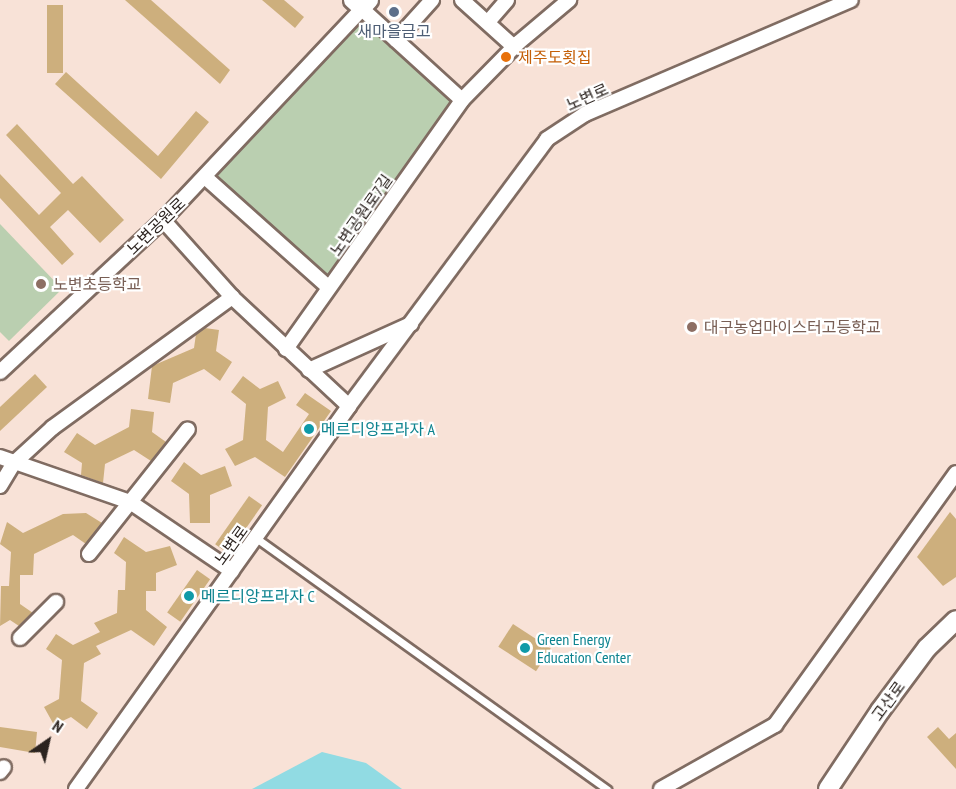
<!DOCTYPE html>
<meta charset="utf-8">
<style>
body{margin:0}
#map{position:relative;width:956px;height:789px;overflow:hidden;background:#f8e2d7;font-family:"PT Sans Narrow","Noto Sans KR",sans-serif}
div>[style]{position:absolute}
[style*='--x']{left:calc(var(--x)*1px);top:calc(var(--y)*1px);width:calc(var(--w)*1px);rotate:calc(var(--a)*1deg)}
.green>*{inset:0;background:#bacfb0}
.water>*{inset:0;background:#91dbe3}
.building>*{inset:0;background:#cdaf7d;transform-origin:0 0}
.roads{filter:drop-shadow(2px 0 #806c62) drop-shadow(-2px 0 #806c62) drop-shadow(0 2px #806c62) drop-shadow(0 -2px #806c62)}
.service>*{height:7px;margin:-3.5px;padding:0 3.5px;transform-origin:3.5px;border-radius:3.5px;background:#fff}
.minor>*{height:14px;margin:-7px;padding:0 7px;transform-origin:7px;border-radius:7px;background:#fff}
.tertiary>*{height:16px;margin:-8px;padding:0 8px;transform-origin:8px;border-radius:8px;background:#fff}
.secondary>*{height:18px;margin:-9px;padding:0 9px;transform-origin:9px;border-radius:9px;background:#fff}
.dots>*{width:16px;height:16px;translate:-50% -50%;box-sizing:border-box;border:3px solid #fff;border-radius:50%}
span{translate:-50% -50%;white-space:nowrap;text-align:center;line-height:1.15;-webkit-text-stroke:4.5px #fff;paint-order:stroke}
.service-label{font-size:16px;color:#4e5e75}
.food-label{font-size:16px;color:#c56008}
.left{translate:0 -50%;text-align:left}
.street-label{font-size:16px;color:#2b231f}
.education-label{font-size:16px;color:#785e54}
.culture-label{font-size:16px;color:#0d838f}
.north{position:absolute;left:18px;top:711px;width:60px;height:60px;-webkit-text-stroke:4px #fff;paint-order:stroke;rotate:34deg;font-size:16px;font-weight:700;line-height:24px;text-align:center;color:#2b231f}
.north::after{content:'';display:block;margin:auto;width:21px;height:27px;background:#2b231f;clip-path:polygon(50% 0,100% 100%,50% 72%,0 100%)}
</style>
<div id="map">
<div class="green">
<div style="clip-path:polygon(361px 17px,451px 100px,327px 276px,216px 177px)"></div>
<div style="clip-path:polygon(0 224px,62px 289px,9px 341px,0 332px)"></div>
</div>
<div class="water">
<div style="clip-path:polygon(322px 752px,366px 763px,402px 789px,252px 789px)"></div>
</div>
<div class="building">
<div style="clip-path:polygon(125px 0,151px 0,230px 70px,220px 84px)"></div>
<div style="clip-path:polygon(262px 0,284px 0,304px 17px,295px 28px)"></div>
<div style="left:47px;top:5px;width:16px;height:68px"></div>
<div style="clip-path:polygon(66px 72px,158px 156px,196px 111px,209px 122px,161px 179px,55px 84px)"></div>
<div style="clip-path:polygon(17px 124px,73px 184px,82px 176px,124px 220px,100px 243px,68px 210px,50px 227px,74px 254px,62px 265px,0 198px,0 174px,39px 215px,61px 193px,6px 135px)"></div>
<div style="clip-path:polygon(205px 328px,219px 330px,216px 351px,232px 362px,220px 381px,204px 369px,173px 383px,170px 403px,148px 399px,152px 366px,194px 348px,196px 334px)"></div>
<div style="clip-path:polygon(35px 374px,47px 387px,0 431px,0 407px)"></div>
<div style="clip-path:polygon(243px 376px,260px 389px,278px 381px,286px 398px,268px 407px,266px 440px,283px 452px,309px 414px,296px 405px,305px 393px,331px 411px,285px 477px,255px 457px,235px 466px,225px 449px,243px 440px,246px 404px,231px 392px)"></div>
<div style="clip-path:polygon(131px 409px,154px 412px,152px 432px,166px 442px,151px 461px,134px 450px,105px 464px,103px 483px,81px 475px,82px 463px,64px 452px,77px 433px,95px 445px,129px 427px)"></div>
<div style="clip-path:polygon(184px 462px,201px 475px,225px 466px,232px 486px,210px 495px,210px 523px,190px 523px,189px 494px,171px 481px)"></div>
<div style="left:249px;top:496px;width:16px;height:59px;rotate:35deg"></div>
<div style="clip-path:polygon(950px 512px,956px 519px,956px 577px,943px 586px,917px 557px)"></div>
<div style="clip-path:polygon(86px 513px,102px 523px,86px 544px,73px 535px,34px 554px,33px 575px,20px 575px,20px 604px,33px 613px,19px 626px,10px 620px,0 626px,1px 586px,9px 586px,11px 552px,0 544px,7px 522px,23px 533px,63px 514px)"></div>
<div style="clip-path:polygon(124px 537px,146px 552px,170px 546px,177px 565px,156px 573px,156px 591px,146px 591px,146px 610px,167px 627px,154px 646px,131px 630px,96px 646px,101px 654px,84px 663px,81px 701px,98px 713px,87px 729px,71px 717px,54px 725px,44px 707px,59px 699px,62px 660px,46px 649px,56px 634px,73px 645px,100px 632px,94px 623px,117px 613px,118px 590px,125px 590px,126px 562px,114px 553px)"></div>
<div style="left:197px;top:570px;width:16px;height:52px;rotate:35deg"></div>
<div style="left:513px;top:624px;width:45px;height:27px;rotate:33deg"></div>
<div style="clip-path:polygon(0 727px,37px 732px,35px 753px,0 747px)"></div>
<div style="clip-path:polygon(938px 727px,949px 739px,956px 733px,956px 769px,927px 737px)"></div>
</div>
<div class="roads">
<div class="service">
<div style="--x:256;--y:538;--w:432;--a:35.6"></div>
</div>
<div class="minor">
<div style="--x:462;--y:0;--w:70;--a:42.1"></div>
<div style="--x:488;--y:22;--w:29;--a:-49"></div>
<div style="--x:396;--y:40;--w:54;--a:-48"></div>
<div style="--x:205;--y:177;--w:166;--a:41.8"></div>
<div style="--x:163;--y:220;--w:103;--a:48.1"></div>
<div style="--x:232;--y:297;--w:160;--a:43"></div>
<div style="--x:286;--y:349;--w:305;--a:-54.7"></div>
<div style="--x:462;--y:100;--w:80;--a:-45.5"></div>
<div style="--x:518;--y:43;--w:67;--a:-40.1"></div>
<div style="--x:309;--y:370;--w:112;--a:-24.3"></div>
<div style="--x:0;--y:372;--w:223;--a:-43"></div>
<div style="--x:163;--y:220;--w:290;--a:-46.7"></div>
<div style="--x:362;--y:9;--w:135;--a:42.3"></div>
<div style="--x:0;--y:457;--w:138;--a:19.1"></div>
<div style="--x:130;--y:502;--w:123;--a:34.1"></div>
<div style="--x:0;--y:486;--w:27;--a:-59"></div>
<div style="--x:14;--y:463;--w:52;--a:-42.6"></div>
<div style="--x:52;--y:428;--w:223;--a:-36"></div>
<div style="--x:89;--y:554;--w:159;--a:-51.6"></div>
<div style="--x:20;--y:638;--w:51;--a:-45"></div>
<div style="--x:0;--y:772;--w:6;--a:-51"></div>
<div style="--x:76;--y:789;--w:470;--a:-54.5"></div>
<div style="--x:349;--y:406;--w:332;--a:-53.4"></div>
<div style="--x:547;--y:139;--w:45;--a:-33.3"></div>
<div style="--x:585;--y:114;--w:289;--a:-23.2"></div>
<div style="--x:661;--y:789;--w:131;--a:-29.3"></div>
<div style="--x:775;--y:725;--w:310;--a:-54.3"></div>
</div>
<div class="tertiary">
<div style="--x:352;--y:0;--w:13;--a:42"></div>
<div style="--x:362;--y:9;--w:12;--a:-48"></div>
</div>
<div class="secondary">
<div style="--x:828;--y:789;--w:94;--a:-56.3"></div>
<div style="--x:880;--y:711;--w:79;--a:-53.3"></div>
<div style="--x:927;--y:648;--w:40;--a:-44"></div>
</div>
</div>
<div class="dots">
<div style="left:394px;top:12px;background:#5c6f8a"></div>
<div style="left:506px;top:57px;background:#e8710a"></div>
<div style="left:41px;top:284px;background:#8d6e63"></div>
<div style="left:692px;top:327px;background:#8d6e63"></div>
<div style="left:309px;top:429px;background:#0f9aa8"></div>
<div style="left:189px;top:596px;background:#0f9aa8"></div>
<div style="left:525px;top:648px;background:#0f9aa8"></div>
</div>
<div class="service-label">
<span style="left:394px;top:31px">새마을금고</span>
</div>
<div class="food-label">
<span class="left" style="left:518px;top:57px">제주도횟집</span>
</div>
<div class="street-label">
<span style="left:587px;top:97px;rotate:-24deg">노변로</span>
<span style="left:361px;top:215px;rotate:-55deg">노변공원로7길</span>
<span style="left:156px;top:226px;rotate:-44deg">노변공원로</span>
<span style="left:231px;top:545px;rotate:-54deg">노변로</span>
<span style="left:888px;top:701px;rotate:-54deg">고산로</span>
</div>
<div class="education-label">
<span class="left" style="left:53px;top:284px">노변초등학교</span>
<span class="left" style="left:704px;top:327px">대구농업마이스터고등학교</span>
</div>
<div class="culture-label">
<span class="left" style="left:321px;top:429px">메르디앙프라자 A</span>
<span class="left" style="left:201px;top:596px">메르디앙프라자 C</span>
<span class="left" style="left:537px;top:648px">Green Energy<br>Education Center</span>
</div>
<div class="north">N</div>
</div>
